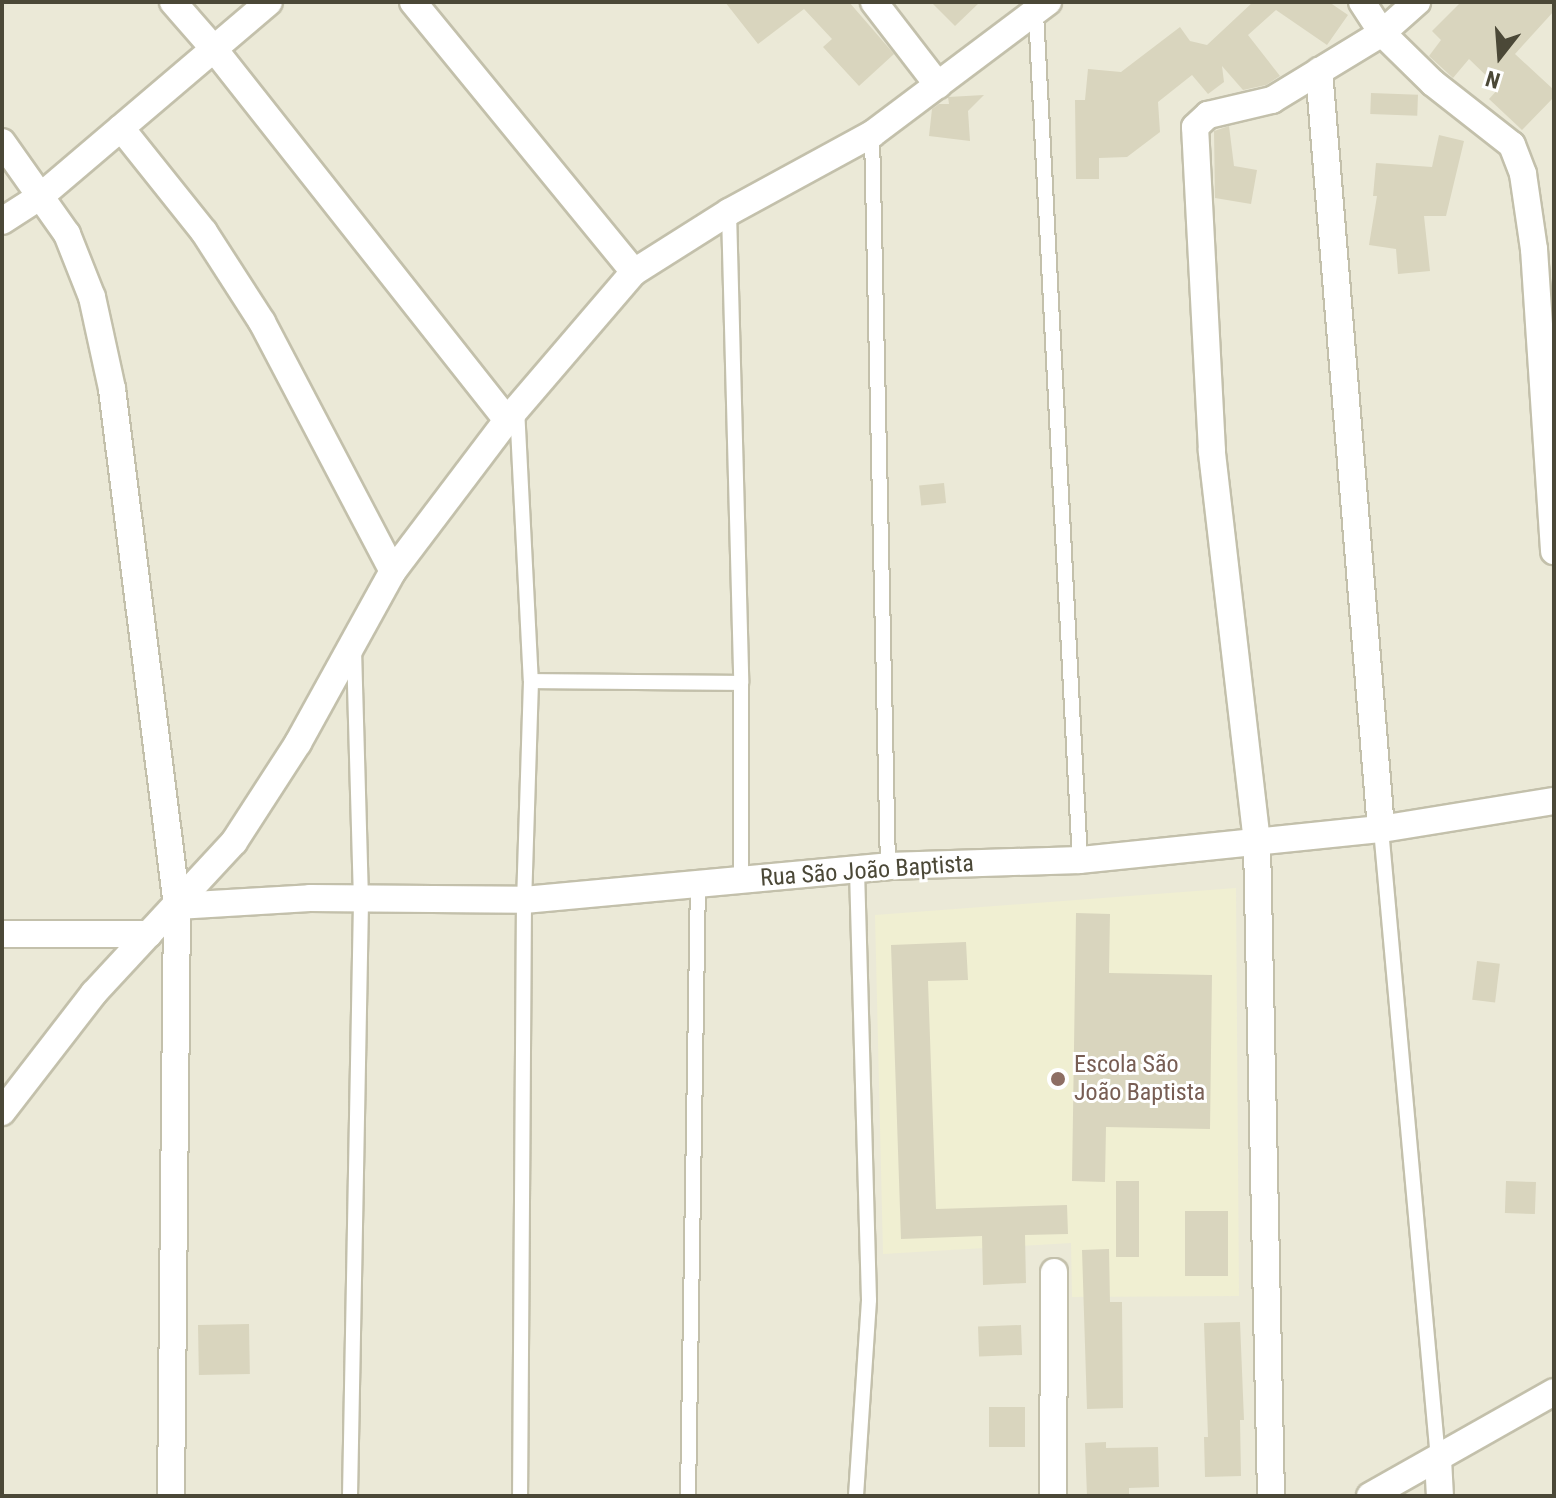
<!DOCTYPE html>
<meta charset="utf-8">
<style>
body{margin:0}
#map{position:relative;width:1556px;height:1498px;overflow:hidden;background:#f6f5ea;font-family:"Roboto Condensed",sans-serif}
div>[style]{position:absolute}
[style*='--x']{left:calc(var(--x)*1px);top:calc(var(--y)*1px);width:calc(var(--w)*1px);rotate:calc(var(--a)*1deg)}
.residential>*{inset:0;background:#ebe9d7;transform-origin:0 0}
.education>*{inset:0;background:#f0efd2}
.building>*{inset:0;background:#d9d5be;transform-origin:0 0}
.roads{filter:drop-shadow(2px 0 #c3c0ab) drop-shadow(-2px 0 #c3c0ab) drop-shadow(0 2px #c3c0ab) drop-shadow(0 -2px #c3c0ab)}
.lane>*{height:14px;margin:-7px;padding:0 7px;transform-origin:7px;border-radius:7px;background:#fff}
.street>*{height:26px;margin:-13px;padding:0 13px;transform-origin:13px;border-radius:13px;background:#fff}
.dots>*{width:22px;height:22px;translate:-50% -50%;box-sizing:border-box;border:4px solid #fff;border-radius:50%}
span{translate:-50% -50%;white-space:nowrap;text-align:center;line-height:1.15;-webkit-text-stroke:6px #fff;paint-order:stroke}
.street-label{font-size:24px;color:#4b4837}
.education-label{font-size:24px;color:#785e54}
.left{translate:0 -50%;text-align:left}
.frame{position:absolute;inset:0;border:4px solid #4b4837;pointer-events:none}
.north{position:absolute;left:1460px;top:16px;width:80px;height:80px;-webkit-text-stroke:6px #fff;paint-order:stroke;rotate:197deg;font-size:22px;font-weight:700;line-height:32px;text-align:center;color:#4b4837}
.north::after{content:'';display:block;margin:auto;width:28px;height:36px;background:#4b4837;clip-path:polygon(50% 0,100% 100%,50% 72%,0 100%)}
</style>
<div id="map">
<div class="residential">
<div style="left:2px;top:2px;width:1552px;height:1494px"></div>
</div>
<div class="education">
<div style="clip-path:polygon(1236px 888px,1239px 1296px,1072px 1297px,1071px 1243px,883px 1254px,875px 915px)"></div>
</div>
<div class="building">
<div style="clip-path:polygon(725px 2px,849px 2px,894px 54px,859px 86px,823px 47px,832px 39px,804px 9px,758px 44px)"></div>
<div style="clip-path:polygon(931px 2px,980px 2px,955px 26px)"></div>
<div style="clip-path:polygon(1253px 2px,1329px 2px,1348px 15px,1327px 45px,1276px 10px,1248px 35px,1280px 76px,1266px 85px,1243px 90px,1222px 66px,1224px 82px,1208px 94px,1192px 75px,1158px 102px,1160px 132px,1127px 157px,1099px 158px,1099px 179px,1076px 179px,1075px 100px,1085px 100px,1088px 69px,1121px 72px,1180px 27px,1190px 41px,1207px 45px)"></div>
<div style="clip-path:polygon(1461px 2px,1554px 2px,1554px 11px,1515px 54px,1554px 90px,1554px 97px,1522px 130px,1489px 99px,1499px 88px,1469px 59px,1453px 78px,1429px 56px,1441px 40px,1432px 31px)"></div>
<div style="left:1371px;top:93px;width:47px;height:21px;rotate:2deg"></div>
<div style="clip-path:polygon(984px 95px,968px 111px,970px 141px,929px 136px,932px 109px,939px 104px,949px 104px,948px 97px)"></div>
<div style="clip-path:polygon(1229px 126px,1234px 166px,1257px 170px,1251px 204px,1215px 198px,1214px 131px)"></div>
<div style="clip-path:polygon(1439px 135px,1464px 141px,1446px 216px,1424px 216px,1430px 271px,1398px 274px,1396px 249px,1369px 245px,1377px 196px,1373px 196px,1376px 163px,1432px 167px)"></div>
<div style="left:944px;top:483px;width:20px;height:25px;rotate:84deg"></div>
<div style="clip-path:polygon(1076px 913px,1110px 914px,1109px 973px,1212px 975px,1210px 1129px,1106px 1127px,1105px 1182px,1072px 1181px)"></div>
<div style="clip-path:polygon(966px 942px,968px 980px,928px 981px,936px 1209px,1067px 1205px,1068px 1234px,1025px 1235px,1026px 1283px,983px 1285px,982px 1236px,901px 1239px,891px 945px)"></div>
<div style="left:1477px;top:961px;width:23px;height:39px;rotate:7deg"></div>
<div style="left:1116px;top:1181px;width:23px;height:76px"></div>
<div style="left:1506px;top:1181px;width:30px;height:32px;rotate:2deg"></div>
<div style="left:1185px;top:1211px;width:43px;height:65px"></div>
<div style="clip-path:polygon(1109px 1249px,1110px 1302px,1122px 1302px,1123px 1408px,1087px 1409px,1082px 1250px)"></div>
<div style="clip-path:polygon(1240px 1322px,1244px 1420px,1240px 1420px,1241px 1476px,1205px 1477px,1204px 1437px,1208px 1437px,1204px 1323px)"></div>
<div style="left:249px;top:1324px;width:50px;height:51px;rotate:89deg"></div>
<div style="left:1021px;top:1325px;width:30px;height:43px;rotate:88deg"></div>
<div style="left:989px;top:1407px;width:36px;height:40px"></div>
<div style="clip-path:polygon(1106px 1442px,1106px 1448px,1158px 1447px,1159px 1487px,1129px 1488px,1129px 1496px,1087px 1496px,1085px 1443px)"></div>
</div>
<div class="roads">
<div class="lane">
<div style="--x:1036;--y:13;--w:848;--a:87.03"></div>
<div style="--x:872;--y:134;--w:732;--a:88.75"></div>
<div style="--x:729;--y:212;--w:471;--a:88.5"></div>
<div style="--x:741;--y:683;--w:196;--a:90"></div>
<div style="--x:517;--y:408;--w:273;--a:87.1"></div>
<div style="--x:531;--y:681;--w:219;--a:91.8"></div>
<div style="--x:524;--y:900;--w:596;--a:90.38"></div>
<div style="--x:531;--y:681;--w:210;--a:0.5"></div>
<div style="--x:1381;--y:829;--w:633;--a:84.83"></div>
<div style="--x:350;--y:1496;--w:596;--a:-88.94"></div>
<div style="--x:361;--y:900;--w:251;--a:-91.6"></div>
<div style="--x:688;--y:1496;--w:614;--a:-89.07"></div>
<div style="--x:856;--y:1496;--w:196;--a:-86.2"></div>
<div style="--x:869;--y:1300;--w:432;--a:-91.6"></div>
</div>
<div class="street">
<div style="--x:173;--y:2;--w:62;--a:48.9"></div>
<div style="--x:214;--y:49;--w:473;--a:51.7"></div>
<div style="--x:413;--y:2;--w:349;--a:50.7"></div>
<div style="--x:874;--y:2;--w:105;--a:52.4"></div>
<div style="--x:1362;--y:2;--w:37;--a:57"></div>
<div style="--x:1382;--y:33;--w:71;--a:44.4"></div>
<div style="--x:1433;--y:83;--w:100;--a:38.1"></div>
<div style="--x:1512;--y:145;--w:31;--a:69"></div>
<div style="--x:1523;--y:174;--w:76;--a:81.7"></div>
<div style="--x:1534;--y:249;--w:303;--a:86.2"></div>
<div style="--x:1319;--y:71;--w:761;--a:85.32"></div>
<div style="--x:121;--y:128;--w:133;--a:51.4"></div>
<div style="--x:204;--y:232;--w:107;--a:57.2"></div>
<div style="--x:262;--y:322;--w:281;--a:62.3"></div>
<div style="--x:2;--y:142;--w:113;--a:54.8"></div>
<div style="--x:67;--y:234;--w:68;--a:68.4"></div>
<div style="--x:92;--y:297;--w:94;--a:77.7"></div>
<div style="--x:112;--y:389;--w:521;--a:82.83"></div>
<div style="--x:177;--y:906;--w:590;--a:90.58"></div>
<div style="--x:2;--y:221;--w:46;--a:-32.7"></div>
<div style="--x:41;--y:196;--w:299;--a:-40.4"></div>
<div style="--x:177;--y:906;--w:133;--a:-3.4"></div>
<div style="--x:310;--y:898;--w:214;--a:0.5"></div>
<div style="--x:524;--y:900;--w:366;--a:-5.3"></div>
<div style="--x:888;--y:866;--w:192;--a:-1.8"></div>
<div style="--x:1080;--y:860;--w:303;--a:-5.9"></div>
<div style="--x:1381;--y:829;--w:175;--a:-9.2"></div>
<div style="--x:2;--y:934;--w:147;--a:0"></div>
<div style="--x:2;--y:1112;--w:150;--a:-52.3"></div>
<div style="--x:94;--y:993;--w:206;--a:-47.2"></div>
<div style="--x:234;--y:842;--w:118;--a:-57.1"></div>
<div style="--x:298;--y:743;--w:196;--a:-61.1"></div>
<div style="--x:393;--y:571;--w:189;--a:-52.9"></div>
<div style="--x:507;--y:420;--w:195;--a:-49.4"></div>
<div style="--x:634;--y:272;--w:112;--a:-32.3"></div>
<div style="--x:729;--y:212;--w:163;--a:-28.6"></div>
<div style="--x:872;--y:134;--w:220;--a:-36.9"></div>
<div style="--x:1438;--y:1459;--w:37;--a:87"></div>
<div style="--x:1053;--y:1496;--w:224;--a:-89.7"></div>
<div style="--x:1271;--y:1496;--w:654;--a:-91.23"></div>
<div style="--x:1257;--y:842;--w:394;--a:-96.6"></div>
<div style="--x:1212;--y:451;--w:324;--a:-93"></div>
<div style="--x:1195;--y:127;--w:18;--a:-43"></div>
<div style="--x:1208;--y:115;--w:66;--a:-13.2"></div>
<div style="--x:1272;--y:100;--w:129;--a:-31.3"></div>
<div style="--x:1382;--y:33;--w:47;--a:-41.5"></div>
<div style="--x:1370;--y:1496;--w:211;--a:-29.5"></div>
</div>
</div>
<div class="dots">
<div style="left:1058px;top:1079px;background:#8d6e63"></div>
</div>
<div class="street-label">
<span style="left:867px;top:871px;rotate:-4deg">Rua São João Baptista</span>
</div>
<div class="education-label">
<span class="left" style="left:1074px;top:1079px">Escola São<br>João Baptista</span>
</div>
<div class="frame"></div>
<div class="north">N</div>
</div>
